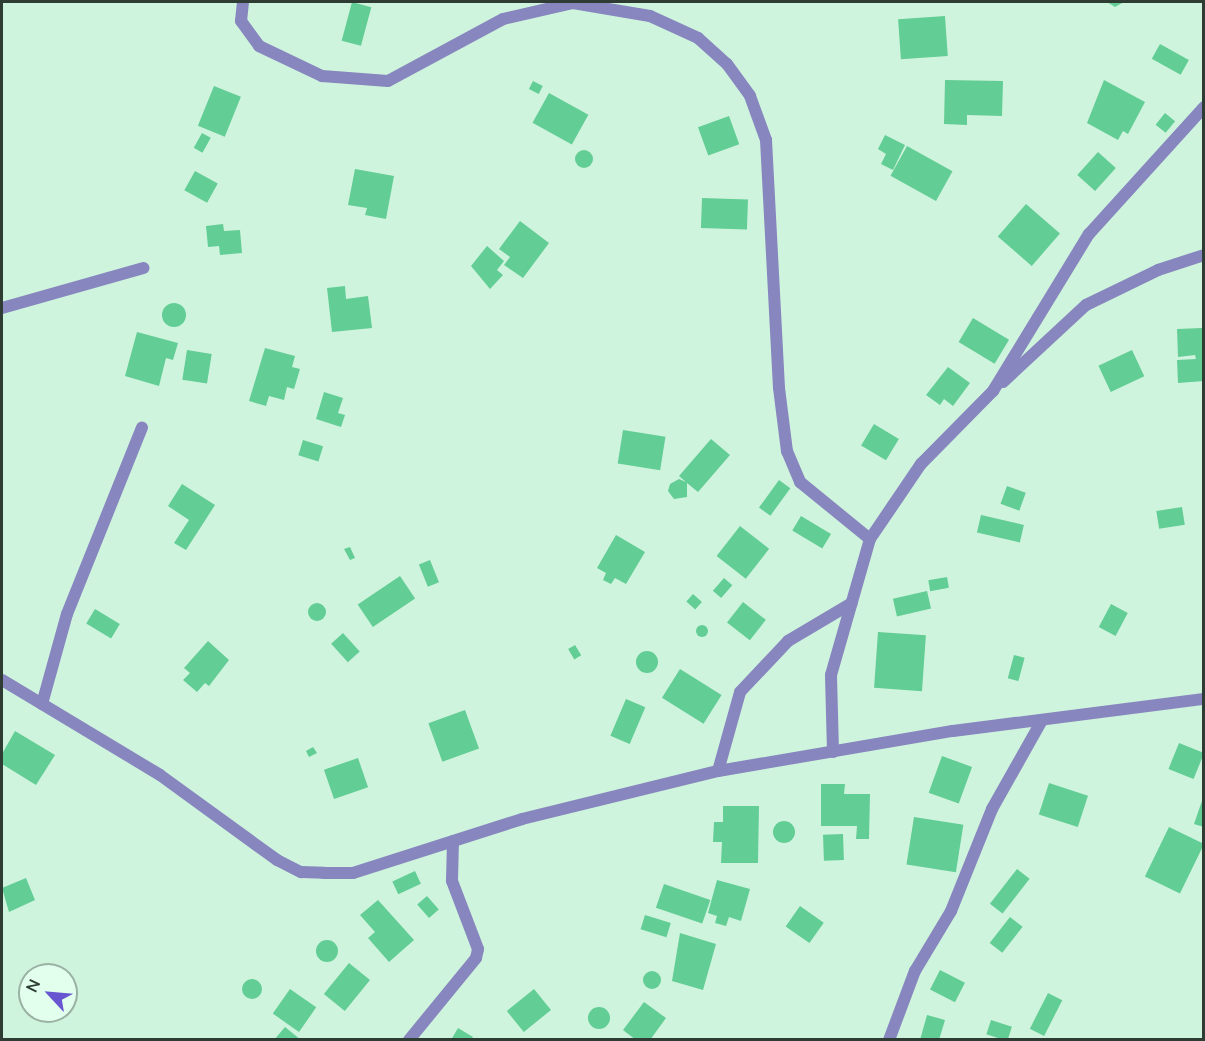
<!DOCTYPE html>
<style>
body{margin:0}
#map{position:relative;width:1205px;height:1041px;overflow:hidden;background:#cff4dd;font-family:"Nunito Sans",sans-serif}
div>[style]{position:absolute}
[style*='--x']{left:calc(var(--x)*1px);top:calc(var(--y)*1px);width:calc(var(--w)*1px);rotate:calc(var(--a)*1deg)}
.building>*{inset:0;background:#62cd95;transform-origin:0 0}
.round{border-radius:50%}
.service>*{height:12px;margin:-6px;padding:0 6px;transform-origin:6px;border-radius:6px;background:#8786bf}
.minor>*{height:12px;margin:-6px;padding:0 6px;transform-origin:6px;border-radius:6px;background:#8786bf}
span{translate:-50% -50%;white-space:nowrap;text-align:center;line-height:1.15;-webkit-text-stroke:4.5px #e2ffed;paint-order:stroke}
.frame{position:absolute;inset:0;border:3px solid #2e3c34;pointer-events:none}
.north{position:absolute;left:18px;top:963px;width:60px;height:60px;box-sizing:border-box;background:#e2ffed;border:2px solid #9ab1a3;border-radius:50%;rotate:296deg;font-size:16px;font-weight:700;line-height:24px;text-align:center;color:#2e3c34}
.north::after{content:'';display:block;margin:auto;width:21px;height:27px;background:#6756d0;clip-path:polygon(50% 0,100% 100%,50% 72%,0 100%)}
</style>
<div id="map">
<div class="building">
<div style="left:352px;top:2px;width:20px;height:40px;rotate:15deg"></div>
<div style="clip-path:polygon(1107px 2px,1124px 2px,1115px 7px)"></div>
<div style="left:945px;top:16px;width:40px;height:47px;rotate:86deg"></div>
<div style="left:1160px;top:44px;width:33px;height:17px;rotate:29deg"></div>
<div style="clip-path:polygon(945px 80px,1003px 81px,1002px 116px,967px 115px,967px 125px,944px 124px)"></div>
<div style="clip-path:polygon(1104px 80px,1145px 102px,1128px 134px,1123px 131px,1118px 140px,1087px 123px)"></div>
<div style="left:533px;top:81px;width:11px;height:9px;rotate:27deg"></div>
<div style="left:214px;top:86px;width:29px;height:43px;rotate:22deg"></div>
<div style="left:549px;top:93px;width:45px;height:34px;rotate:29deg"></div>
<div style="left:1165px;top:113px;width:13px;height:15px;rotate:39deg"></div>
<div style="left:729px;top:116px;width:30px;height:33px;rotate:70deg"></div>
<div style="left:202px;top:133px;width:10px;height:17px;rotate:29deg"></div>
<div style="clip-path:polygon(885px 135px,905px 145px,893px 170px,881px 164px,886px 154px,878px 149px)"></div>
<div style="left:907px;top:146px;width:52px;height:34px;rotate:29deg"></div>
<div class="round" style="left:575px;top:150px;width:18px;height:18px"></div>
<div style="left:1098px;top:152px;width:24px;height:31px;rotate:42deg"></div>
<div style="clip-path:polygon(355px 169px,394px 176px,386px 219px,365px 215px,367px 208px,348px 205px)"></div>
<div style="left:195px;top:171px;width:26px;height:22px;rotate:29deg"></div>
<div style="left:702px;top:198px;width:46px;height:30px;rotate:2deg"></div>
<div style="left:1026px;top:204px;width:45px;height:43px;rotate:41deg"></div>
<div style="clip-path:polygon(520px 221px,549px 243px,523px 278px,504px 265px,510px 257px,499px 249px)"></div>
<div style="clip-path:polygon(223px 224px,224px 231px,240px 230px,242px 253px,220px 255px,219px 246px,208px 247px,206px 226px)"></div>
<div style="clip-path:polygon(487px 246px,504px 261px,497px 270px,503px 275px,490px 289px,471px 266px)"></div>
<div style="clip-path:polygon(345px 286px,346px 299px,368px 296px,372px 328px,332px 332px,327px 288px)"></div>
<div class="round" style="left:162px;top:303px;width:24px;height:24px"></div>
<div style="left:973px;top:318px;width:42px;height:28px;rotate:31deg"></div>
<div style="clip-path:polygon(1202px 328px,1204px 381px,1178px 383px,1177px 360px,1196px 359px,1195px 355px,1178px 357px,1177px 329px)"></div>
<div style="clip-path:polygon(137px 332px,178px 343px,173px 360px,166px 358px,159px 386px,125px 376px)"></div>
<div style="clip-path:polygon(265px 348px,295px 356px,292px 367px,300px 369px,294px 389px,287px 387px,284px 400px,269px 396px,266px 406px,249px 401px)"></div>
<div style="left:187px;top:350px;width:25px;height:30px;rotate:9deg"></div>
<div style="left:1132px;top:350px;width:29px;height:37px;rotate:65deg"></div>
<div style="clip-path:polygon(948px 367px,970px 383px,953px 406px,944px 399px,940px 405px,926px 395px)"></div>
<div style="clip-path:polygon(324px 392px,343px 398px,338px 413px,345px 415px,341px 427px,316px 419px)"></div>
<div style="left:874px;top:424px;width:29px;height:25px;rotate:31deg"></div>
<div style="left:623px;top:430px;width:43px;height:34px;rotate:9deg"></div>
<div style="clip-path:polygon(711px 439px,730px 455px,698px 492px,687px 483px,687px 497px,674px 499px,668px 491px,670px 484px,679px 479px,686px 482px,679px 476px)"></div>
<div style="left:303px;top:440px;width:21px;height:16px;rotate:17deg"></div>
<div style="left:779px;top:480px;width:14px;height:34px;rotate:36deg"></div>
<div style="clip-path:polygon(182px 484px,215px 505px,186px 550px,174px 543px,189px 520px,168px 506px)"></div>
<div style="left:1007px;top:486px;width:20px;height:19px;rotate:20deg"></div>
<div style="left:1182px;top:507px;width:18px;height:26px;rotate:81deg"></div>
<div style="left:981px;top:515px;width:44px;height:18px;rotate:13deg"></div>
<div style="left:801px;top:516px;width:35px;height:17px;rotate:31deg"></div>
<div style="left:740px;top:526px;width:37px;height:38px;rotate:38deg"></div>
<div style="clip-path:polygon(616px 535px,645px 552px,626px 584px,615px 578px,611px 584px,603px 580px,606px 573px,597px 568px)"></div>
<div style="clip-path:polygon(350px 547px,355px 558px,350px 560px,344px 549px)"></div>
<div style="left:430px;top:560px;width:24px;height:12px;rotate:68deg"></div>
<div style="left:400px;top:576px;width:27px;height:51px;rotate:56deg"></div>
<div style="left:947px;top:577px;width:11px;height:19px;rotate:80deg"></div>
<div style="left:724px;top:578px;width:11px;height:17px;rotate:41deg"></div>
<div style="left:927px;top:591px;width:18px;height:35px;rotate:77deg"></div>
<div style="left:693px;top:594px;width:12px;height:10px;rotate:42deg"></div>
<div style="left:743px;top:602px;width:29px;height:26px;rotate:38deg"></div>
<div class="round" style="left:308px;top:603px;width:18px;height:18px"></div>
<div style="left:1111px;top:604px;width:19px;height:26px;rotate:28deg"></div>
<div style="left:95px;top:609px;width:29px;height:17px;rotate:31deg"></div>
<div class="round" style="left:696px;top:625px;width:12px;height:12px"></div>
<div style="left:878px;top:632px;width:48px;height:56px;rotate:4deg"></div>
<div style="left:343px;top:633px;width:25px;height:16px;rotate:48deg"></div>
<div style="clip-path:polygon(208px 641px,229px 660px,209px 686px,205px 683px,197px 692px,183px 680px,190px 673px,184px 668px)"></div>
<div style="left:575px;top:645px;width:12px;height:8px;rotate:59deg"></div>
<div class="round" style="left:636px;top:651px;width:22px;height:22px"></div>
<div style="left:1014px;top:655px;width:11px;height:24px;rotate:15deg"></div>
<div style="left:680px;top:669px;width:49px;height:34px;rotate:32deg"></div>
<div style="left:626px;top:699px;width:21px;height:40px;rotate:23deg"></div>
<div style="left:465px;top:710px;width:41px;height:39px;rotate:70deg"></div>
<div style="clip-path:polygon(15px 731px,55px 755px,36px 785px,2px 764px,2px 754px)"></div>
<div style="left:1179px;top:743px;width:27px;height:28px;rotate:22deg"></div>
<div style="clip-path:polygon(313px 747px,317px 753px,309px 757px,306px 751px)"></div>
<div style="left:942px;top:756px;width:32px;height:39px;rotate:20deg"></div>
<div style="left:358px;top:758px;width:31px;height:36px;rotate:71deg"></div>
<div style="left:1049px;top:783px;width:41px;height:33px;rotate:18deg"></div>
<div style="clip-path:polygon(821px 784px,845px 784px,844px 794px,870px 794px,869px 839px,856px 839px,857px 826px,821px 826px)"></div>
<div style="clip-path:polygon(1204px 795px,1204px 827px,1194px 824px)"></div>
<div style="clip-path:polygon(723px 806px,759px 806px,758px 863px,721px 863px,722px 842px,713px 842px,714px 822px,723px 822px)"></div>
<div style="left:914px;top:817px;width:50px;height:48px;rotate:9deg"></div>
<div class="round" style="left:773px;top:821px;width:22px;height:22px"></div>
<div style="left:1169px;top:827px;width:39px;height:55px;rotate:26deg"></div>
<div style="left:843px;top:834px;width:26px;height:20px;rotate:88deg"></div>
<div style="left:1017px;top:869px;width:16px;height:44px;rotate:38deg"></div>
<div style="left:415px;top:871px;width:14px;height:25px;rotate:65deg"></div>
<div style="clip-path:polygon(26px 878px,35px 900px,9px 912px,2px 888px)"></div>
<div style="clip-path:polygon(717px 880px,750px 889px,741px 921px,729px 917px,726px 926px,715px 923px,717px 916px,708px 913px)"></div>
<div style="left:664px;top:884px;width:49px;height:25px;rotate:19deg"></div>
<div style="left:427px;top:896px;width:18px;height:13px;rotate:49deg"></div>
<div style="clip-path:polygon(378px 900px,414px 940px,389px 962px,368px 938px,375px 932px,360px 915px)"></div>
<div style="left:800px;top:906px;width:29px;height:25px;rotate:35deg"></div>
<div style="left:645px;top:915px;width:27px;height:15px;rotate:17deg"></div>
<div style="left:1010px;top:917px;width:16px;height:33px;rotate:38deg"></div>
<div style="clip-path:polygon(680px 933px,716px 944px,703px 990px,672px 981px)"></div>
<div class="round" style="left:316px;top:940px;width:22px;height:22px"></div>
<div style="left:349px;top:963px;width:27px;height:40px;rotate:39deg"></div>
<div style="left:940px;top:970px;width:28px;height:22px;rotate:27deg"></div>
<div class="round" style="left:643px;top:971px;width:18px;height:18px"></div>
<div class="round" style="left:242px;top:979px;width:20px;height:20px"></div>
<div style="left:290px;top:989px;width:32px;height:30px;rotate:35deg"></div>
<div style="left:534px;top:989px;width:27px;height:35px;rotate:51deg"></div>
<div style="left:1048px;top:993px;width:16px;height:40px;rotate:27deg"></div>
<div style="clip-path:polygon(644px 1002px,666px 1018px,650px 1040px,636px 1040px,623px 1030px)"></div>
<div class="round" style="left:588px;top:1007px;width:22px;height:22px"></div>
<div style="clip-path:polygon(927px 1015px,945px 1020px,939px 1040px,920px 1040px)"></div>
<div style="left:991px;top:1020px;width:22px;height:15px;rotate:18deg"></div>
<div style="clip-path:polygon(285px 1027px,301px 1040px,274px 1040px)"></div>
<div style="clip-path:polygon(458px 1028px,473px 1037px,471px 1040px,451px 1040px)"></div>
</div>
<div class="service">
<div style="--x:2;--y:308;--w:147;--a:-15.8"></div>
<div style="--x:42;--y:704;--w:93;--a:-74.5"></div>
<div style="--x:67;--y:614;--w:201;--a:-68.1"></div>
</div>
<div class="minor">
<div style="--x:243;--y:2;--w:19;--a:96"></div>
<div style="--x:241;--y:21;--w:31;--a:54"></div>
<div style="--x:259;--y:46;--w:70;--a:25.5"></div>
<div style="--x:322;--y:76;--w:66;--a:4.3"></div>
<div style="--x:388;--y:81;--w:131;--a:-28.3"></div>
<div style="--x:503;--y:19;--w:72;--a:-12.9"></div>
<div style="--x:573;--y:3;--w:78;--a:9.6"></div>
<div style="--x:650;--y:16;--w:53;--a:24.6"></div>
<div style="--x:698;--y:38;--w:39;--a:42"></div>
<div style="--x:727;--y:64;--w:39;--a:54"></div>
<div style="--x:750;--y:96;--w:47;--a:70"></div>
<div style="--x:766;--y:140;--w:248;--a:87"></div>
<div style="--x:779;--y:388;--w:64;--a:82.8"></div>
<div style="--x:787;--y:451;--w:34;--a:67"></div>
<div style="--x:800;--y:482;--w:90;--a:39.2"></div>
<div style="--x:1003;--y:382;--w:113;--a:-42.9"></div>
<div style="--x:1086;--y:305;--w:80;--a:-25.9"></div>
<div style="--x:1158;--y:270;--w:48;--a:-18.1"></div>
<div style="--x:2;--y:680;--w:184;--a:31"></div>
<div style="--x:160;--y:775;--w:145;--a:36"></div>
<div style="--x:277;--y:860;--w:27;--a:27"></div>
<div style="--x:301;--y:872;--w:23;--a:2"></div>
<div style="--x:324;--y:873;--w:29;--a:0"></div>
<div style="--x:353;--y:873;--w:177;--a:-17.7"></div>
<div style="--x:522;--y:819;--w:202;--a:-13.8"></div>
<div style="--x:718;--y:771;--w:238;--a:-9.7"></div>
<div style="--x:953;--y:731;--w:253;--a:-7.3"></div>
<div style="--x:833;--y:752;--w:77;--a:-91.5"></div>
<div style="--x:831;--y:675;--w:141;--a:-74"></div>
<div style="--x:870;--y:539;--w:91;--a:-55.8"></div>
<div style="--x:921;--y:464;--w:103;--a:-45.4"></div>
<div style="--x:993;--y:391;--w:184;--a:-58.6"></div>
<div style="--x:1089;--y:234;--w:171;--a:-47.8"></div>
<div style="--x:718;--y:771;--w:82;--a:-74.4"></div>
<div style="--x:740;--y:692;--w:70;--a:-46.7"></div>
<div style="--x:788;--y:641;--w:74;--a:-30.7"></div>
<div style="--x:409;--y:1040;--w:106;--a:-50.7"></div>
<div style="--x:476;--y:958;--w:9;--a:-77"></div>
<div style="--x:478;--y:949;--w:73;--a:-110.9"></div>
<div style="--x:452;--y:881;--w:40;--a:-88.6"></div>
<div style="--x:889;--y:1040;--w:74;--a:-69.4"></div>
<div style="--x:915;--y:971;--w:70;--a:-59"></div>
<div style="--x:951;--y:911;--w:110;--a:-68.1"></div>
<div style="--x:992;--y:809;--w:100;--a:-60.6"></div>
</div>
<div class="frame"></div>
<div class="north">N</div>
</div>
